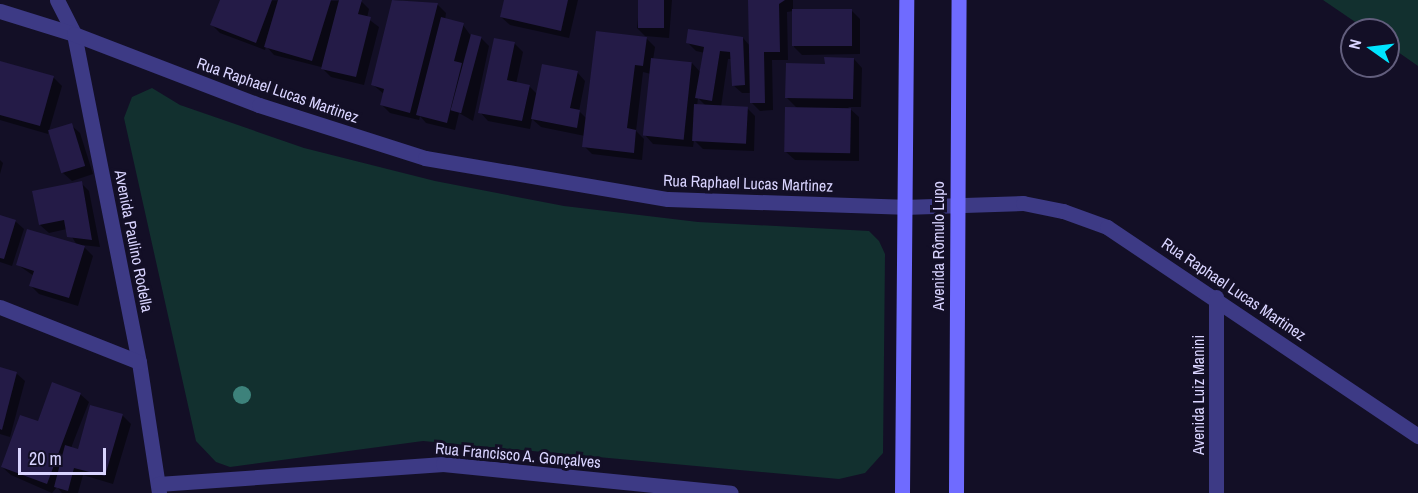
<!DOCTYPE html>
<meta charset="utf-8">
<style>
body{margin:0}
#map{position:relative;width:1418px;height:493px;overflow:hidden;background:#130f26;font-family:"Archivo Narrow",sans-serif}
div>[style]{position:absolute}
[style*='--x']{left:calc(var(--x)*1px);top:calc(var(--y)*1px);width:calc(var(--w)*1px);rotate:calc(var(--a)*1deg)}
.green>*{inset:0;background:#12302f}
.shadow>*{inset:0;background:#0007}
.building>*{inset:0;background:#241b47;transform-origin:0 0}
.street>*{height:15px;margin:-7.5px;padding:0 7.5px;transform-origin:7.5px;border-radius:7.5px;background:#3d3a85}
.secondary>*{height:15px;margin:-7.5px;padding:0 7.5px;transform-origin:7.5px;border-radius:7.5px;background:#6f6bff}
.trees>*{width:18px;height:18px;margin:-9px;border-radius:50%;background:#3d827b}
span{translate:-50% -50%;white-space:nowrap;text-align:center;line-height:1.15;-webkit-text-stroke:6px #130f26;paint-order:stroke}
.street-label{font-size:16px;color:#d9d4ff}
.north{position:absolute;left:1340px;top:18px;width:60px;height:60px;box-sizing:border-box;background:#130f26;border:2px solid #625e7d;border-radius:50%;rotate:284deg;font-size:16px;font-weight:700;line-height:24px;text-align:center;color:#d9d4ff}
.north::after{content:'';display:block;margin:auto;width:21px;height:27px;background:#00e5ff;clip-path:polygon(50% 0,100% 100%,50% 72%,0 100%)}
.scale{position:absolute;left:18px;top:448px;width:88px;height:27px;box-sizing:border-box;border:3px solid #d9d4ff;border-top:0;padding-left:8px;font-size:18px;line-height:21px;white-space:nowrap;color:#d9d4ff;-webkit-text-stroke:4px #130f26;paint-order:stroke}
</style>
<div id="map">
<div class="green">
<div style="clip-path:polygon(1323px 0,1418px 0,1418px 66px,1388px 45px,1388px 30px,1367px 30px)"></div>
<div style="clip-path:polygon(152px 88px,180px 105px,304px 148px,435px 181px,564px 206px,698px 222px,869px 231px,879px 241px,885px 254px,883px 453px,865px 473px,839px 479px,423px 441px,230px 467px,216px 462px,196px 441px,124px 118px,132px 97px)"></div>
</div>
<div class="shadow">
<div style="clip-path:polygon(221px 0,361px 1px,369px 9px,367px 18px,379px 27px,364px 85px,331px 77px,321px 67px,274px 55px,266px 46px,265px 50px,220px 33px,212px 25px)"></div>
<div style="clip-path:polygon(394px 0,438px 5px,446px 13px,445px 20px,463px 25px,471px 36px,481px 38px,489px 46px,473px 121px,459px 113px,455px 130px,426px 123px,420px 116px,419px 120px,390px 113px,381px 104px,384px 94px,372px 84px)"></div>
<div style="clip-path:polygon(505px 0,578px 0,569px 38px,510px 25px,501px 17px)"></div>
<div style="clip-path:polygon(640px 0,672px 0,669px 38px,645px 36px,637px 28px)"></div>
<div style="clip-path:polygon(evenodd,749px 0,793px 0,793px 11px,852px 11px,860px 19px,860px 54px,802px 55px,794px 47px,793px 11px,787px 12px,788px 60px,772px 60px,773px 110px,760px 111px,751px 102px,751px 93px,742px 93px,733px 85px,732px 59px,728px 59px,721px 107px,747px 108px,755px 116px,754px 151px,703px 149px,694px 140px,693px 147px,653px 144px,645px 135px,651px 74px,643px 72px,636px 131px,644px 139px,642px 160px,592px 154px,584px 146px,585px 136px,541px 127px,532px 119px,530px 129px,488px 121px,480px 112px,514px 43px,523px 52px,516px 84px,529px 86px,537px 94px,577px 72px,585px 81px,579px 111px,587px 119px,646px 38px,655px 47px,653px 60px,692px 63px,701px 73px,705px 53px,696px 51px,688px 43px,743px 38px,750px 46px,749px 0,698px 98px,706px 106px,697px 106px,698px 98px)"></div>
<div style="clip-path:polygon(854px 59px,862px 68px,861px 107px,848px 107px,859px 117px,859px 161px,795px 160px,786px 152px,797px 108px,786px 97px,826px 65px)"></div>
<div style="clip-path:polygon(0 63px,54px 78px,62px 86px,48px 134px,0 120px)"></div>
<div style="clip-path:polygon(71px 125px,80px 133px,93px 174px,72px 181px,63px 173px,50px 132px)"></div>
<div style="clip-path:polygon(0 160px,3px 163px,0 174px)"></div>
<div style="clip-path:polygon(81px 183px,89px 191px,100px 247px,82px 245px,93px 256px,78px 306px,39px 294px,31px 286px,34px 276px,18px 265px,77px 245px,67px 229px,49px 233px,40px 225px)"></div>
<div style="clip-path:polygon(0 216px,15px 221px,24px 229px,12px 266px,0 262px)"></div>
<div style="clip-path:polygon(0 369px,16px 373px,25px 381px,10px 437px,0 434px)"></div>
<div style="clip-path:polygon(80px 394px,89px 402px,71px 448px,79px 450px,122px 415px,131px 424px,113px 484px,83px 475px,78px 493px,62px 493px,57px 487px,52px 493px,11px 475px,2px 467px,39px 423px)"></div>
</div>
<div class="building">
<div style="clip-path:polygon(220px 0,272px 0,256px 43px,210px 25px)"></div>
<div style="clip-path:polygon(278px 0,331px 0,312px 61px,264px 47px)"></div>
<div style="clip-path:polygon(339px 0,362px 0,358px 14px,371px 17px,356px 77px,321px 69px)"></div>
<div style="clip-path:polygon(392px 0,438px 3px,410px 113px,380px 105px,384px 89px,371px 85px)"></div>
<div style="clip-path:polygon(504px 0,568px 0,561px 31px,500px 17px)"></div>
<div style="left:638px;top:0;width:26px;height:28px"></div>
<div style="clip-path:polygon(748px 0,785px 0,779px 4px,780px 52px,764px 52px,765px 103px,750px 103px)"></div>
<div style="left:852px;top:9px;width:37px;height:60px;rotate:90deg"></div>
<div style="clip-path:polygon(441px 17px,464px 23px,454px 61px,462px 63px,447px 123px,416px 115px)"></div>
<div style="clip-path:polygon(688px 29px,743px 37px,745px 85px,732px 86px,730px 52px,720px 51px,712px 101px,695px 98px,704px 47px,686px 43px)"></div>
<div style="clip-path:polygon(596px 31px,647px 37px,643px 66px,635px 65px,627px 128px,636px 130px,634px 153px,582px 147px)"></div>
<div style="left:471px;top:34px;width:11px;height:79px;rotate:15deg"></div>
<div style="clip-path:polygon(494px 38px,515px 42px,507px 80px,530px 85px,522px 121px,478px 113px)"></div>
<div style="clip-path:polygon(824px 57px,854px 58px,853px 99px,785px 98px,786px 63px,825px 64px)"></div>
<div style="left:651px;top:58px;width:41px;height:78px;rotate:6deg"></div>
<div style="clip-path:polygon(0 61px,54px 76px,40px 126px,0 115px)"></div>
<div style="clip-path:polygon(542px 64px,578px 71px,570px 108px,580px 110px,577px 128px,531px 119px)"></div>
<div style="left:694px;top:104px;width:54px;height:37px;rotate:3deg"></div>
<div style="left:785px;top:107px;width:66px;height:45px;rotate:1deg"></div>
<div style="left:72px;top:123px;width:45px;height:25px;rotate:73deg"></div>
<div style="clip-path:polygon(82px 181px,92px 240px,67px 237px,64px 220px,39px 225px,32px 191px)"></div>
<div style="clip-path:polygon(0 215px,16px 220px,4px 259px,0 258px)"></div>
<div style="clip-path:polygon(27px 229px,85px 246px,69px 298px,29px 286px,34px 271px,16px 265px)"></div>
<div style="clip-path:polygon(0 367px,17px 372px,2px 430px,0 429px)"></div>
<div style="clip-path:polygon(52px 382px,81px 393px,47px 484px,1px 467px,20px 415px,38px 421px)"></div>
<div style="clip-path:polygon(90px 405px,123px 414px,105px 476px,74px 468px,68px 491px,54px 487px,65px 445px,78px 449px)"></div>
</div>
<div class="street">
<div style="--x:57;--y:0;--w:38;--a:63"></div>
<div style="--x:74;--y:34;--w:334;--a:78.8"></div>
<div style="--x:139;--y:362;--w:132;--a:81.3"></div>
<div style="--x:0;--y:11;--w:77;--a:17.3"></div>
<div style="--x:74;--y:34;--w:198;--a:21"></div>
<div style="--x:259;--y:105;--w:174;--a:17.7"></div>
<div style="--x:425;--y:158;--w:246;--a:9.6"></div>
<div style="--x:668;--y:199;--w:235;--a:1.9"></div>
<div style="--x:903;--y:207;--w:120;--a:-1.9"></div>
<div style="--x:1023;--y:203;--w:41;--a:11.3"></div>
<div style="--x:1063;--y:211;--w:47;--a:20"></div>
<div style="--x:1107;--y:227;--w:375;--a:33.9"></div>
<div style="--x:0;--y:307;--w:149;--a:21.6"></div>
<div style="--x:158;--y:484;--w:286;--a:-4"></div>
<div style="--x:443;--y:464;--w:289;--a:5.7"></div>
<div style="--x:1216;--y:493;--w:196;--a:-90"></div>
</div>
<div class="secondary">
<div style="--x:902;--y:493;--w:493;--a:-89.5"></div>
<div style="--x:956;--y:493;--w:493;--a:-89.7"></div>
</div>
<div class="trees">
<div style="left:242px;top:395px"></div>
</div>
<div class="street-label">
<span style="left:278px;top:90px;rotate:19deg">Rua Raphael Lucas Martinez</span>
<span style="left:748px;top:183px;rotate:2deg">Rua Raphael Lucas Martinez</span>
<span style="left:134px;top:241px;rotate:79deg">Avenida Paulino Rodella</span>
<span style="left:938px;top:246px;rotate:-90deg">Avenida Rômulo Lupo</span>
<span style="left:1234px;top:289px;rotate:34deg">Rua Raphael Lucas Martinez</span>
<span style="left:1198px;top:395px;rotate:-90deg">Avenida Luiz Manini</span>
<span style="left:518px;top:455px;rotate:5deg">Rua Francisco A. Gonçalves</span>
</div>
<div class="north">N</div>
<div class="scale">20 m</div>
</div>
